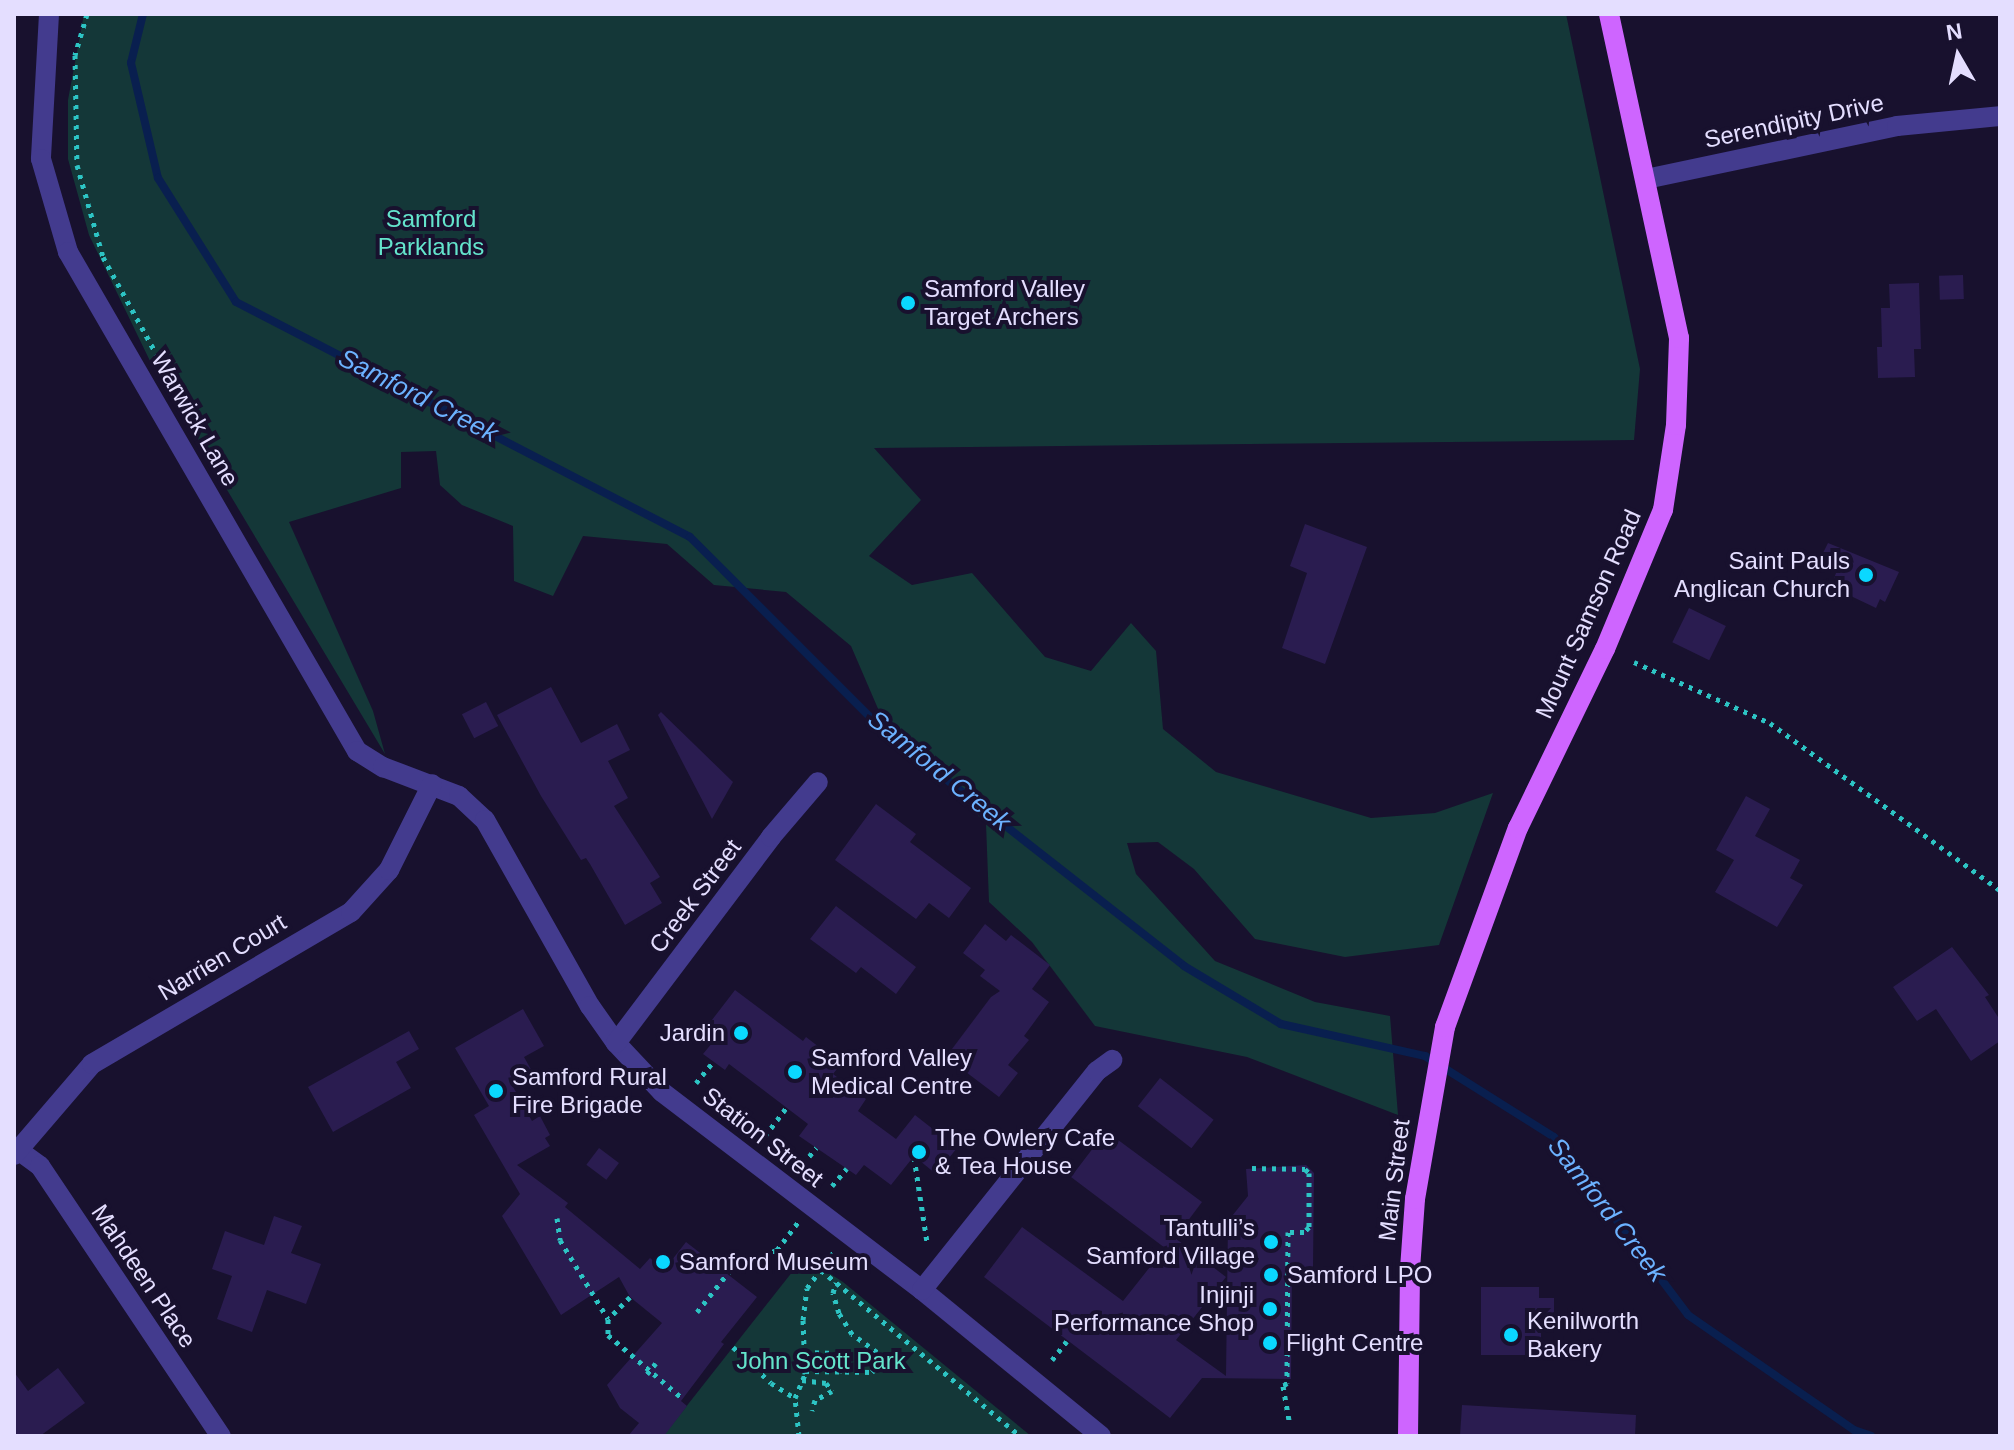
<!DOCTYPE html>
<meta charset="utf-8">
<style>
body{margin:0}
#map{position:relative;width:2014px;height:1450px;overflow:hidden;background:#18112e;font-family:Arial,sans-serif}
div>[style]{position:absolute}
[style*='--x']{left:calc(var(--x)*1px);top:calc(var(--y)*1px);width:calc(var(--w)*1px);rotate:calc(var(--a)*1deg)}
.green>*{inset:0;background:#143738}
.stream>*{height:8px;margin:-4px;padding:0 4px;transform-origin:4px;border-radius:4px;background:#091f4f}
.building>*{inset:0;background:#2a1c50;transform-origin:0 0}
.path>*{height:5px;margin-top:-2.5px;transform-origin:0;background:repeating-linear-gradient(90deg,#2dc4c4 0 4px,transparent 0 10px)}
.minor>*{height:20px;margin:-10px;padding:0 10px;transform-origin:10px;border-radius:10px;background:#433b8e}
.major>*{height:20px;margin:-10px;padding:0 10px;transform-origin:10px;border-radius:10px;background:#ce65ff}
.dots>*{width:22px;height:22px;translate:-50% -50%;box-sizing:border-box;border:4px solid #18112e;border-radius:50%}
span{translate:-50% -50%;white-space:nowrap;text-align:center;line-height:1.15;-webkit-text-stroke:8px #18112e;paint-order:stroke}
.street-label{font-size:24px;color:#e4deff}
.park-label{font-size:24px;color:#64e5cc}
.poi-label{font-size:24px;color:#e4deff}
.left{translate:0 -50%;text-align:left}
.right{translate:-100% -50%;text-align:right}
.water-label{font-size:26px;color:#6cb2ff;font-style:italic}
.frame{position:absolute;inset:0;border:16px solid #e4deff;pointer-events:none}
.north{position:absolute;left:1918px;top:16px;width:80px;height:80px;-webkit-text-stroke:6px #18112e;paint-order:stroke;rotate:351deg;font-size:22px;font-weight:700;line-height:32px;text-align:center;color:#e4deff}
.north::after{content:'';display:block;margin:auto;width:28px;height:36px;background:#e4deff;clip-path:polygon(50% 0,100% 100%,50% 72%,0 100%)}
</style>
<div id="map">
<div class="green">
<div style="clip-path:polygon(84px 14px,1566px 14px,1640px 369px,1634px 440px,874px 448px,921px 500px,869px 556px,912px 585px,972px 573px,1045px 657px,1091px 671px,1131px 623px,1156px 651px,1163px 729px,1216px 772px,1371px 818px,1435px 813px,1493px 793px,1439px 945px,1345px 957px,1255px 939px,1194px 869px,1158px 842px,1127px 843px,1136px 874px,1215px 961px,1315px 1002px,1390px 1016px,1398px 1115px,1247px 1057px,1095px 1026px,1032px 942px,989px 902px,986px 824px,879px 711px,851px 646px,786px 592px,714px 585px,667px 544px,583px 536px,553px 596px,514px 581px,513px 526px,462px 505px,440px 485px,436px 451px,401px 452px,401px 488px,289px 522px,373px 711px,385px 754px,150px 361px,89px 235px,68px 159px,68px 100px)"></div>
<div style="clip-path:polygon(804px 1257px,843px 1282px,1031px 1436px,663px 1436px)"></div>
</div>
<div class="stream">
<div style="--x:143;--y:14;--w:50;--a:103.8"></div>
<div style="--x:131;--y:63;--w:118;--a:76.8"></div>
<div style="--x:158;--y:178;--w:146;--a:57.8"></div>
<div style="--x:236;--y:302;--w:511;--a:27.37"></div>
<div style="--x:690;--y:537;--w:272;--a:45"></div>
<div style="--x:882;--y:729;--w:384;--a:38.1"></div>
<div style="--x:1184;--y:966;--w:113;--a:30.9"></div>
<div style="--x:1281;--y:1024;--w:148;--a:12.5"></div>
<div style="--x:1425;--y:1056;--w:152;--a:32.1"></div>
<div style="--x:1554;--y:1137;--w:223;--a:53"></div>
<div style="--x:1688;--y:1315;--w:202;--a:34.7"></div>
<div style="--x:1854;--y:1430;--w:18;--a:19"></div>
</div>
<div class="building">
<div style="left:1963px;top:275px;width:24px;height:24px;rotate:88deg"></div>
<div style="clip-path:polygon(1919px 283px,1921px 349px,1914px 349px,1915px 377px,1878px 378px,1877px 347px,1882px 347px,1881px 308px,1890px 308px,1889px 284px)"></div>
<div style="clip-path:polygon(1305px 524px,1367px 547px,1325px 664px,1282px 648px,1307px 573px,1290px 566px)"></div>
<div style="clip-path:polygon(1828px 543px,1899px 572px,1885px 602px,1880px 599px,1876px 608px,1834px 588px,1838px 580px,1834px 578px,1836px 573px,1817px 565px)"></div>
<div style="left:1689px;top:608px;width:41px;height:38px;rotate:26deg"></div>
<div style="clip-path:polygon(551px 687px,581px 743px,617px 724px,630px 750px,608px 761px,628px 798px,614px 806px,660px 877px,650px 883px,662px 903px,625px 925px,590px 864px,586px 858px,581px 860px,541px 796px,497px 715px)"></div>
<div style="left:486px;top:702px;width:27px;height:27px;rotate:63deg"></div>
<div style="clip-path:polygon(661px 712px,733px 782px,712px 819px,658px 715px)"></div>
<div style="clip-path:polygon(1746px 796px,1770px 809px,1755px 836px,1800px 860px,1790px 878px,1803px 885px,1777px 927px,1715px 892px,1734px 860px,1716px 850px)"></div>
<div style="clip-path:polygon(876px 804px,916px 834px,910px 842px,971px 888px,949px 918px,929px 903px,916px 919px,835px 860px)"></div>
<div style="clip-path:polygon(836px 906px,916px 967px,896px 994px,861px 967px,856px 973px,810px 939px)"></div>
<div style="clip-path:polygon(985px 924px,1006px 941px,1011px 935px,1050px 965px,1032px 989px,1049px 1002px,1024px 1036px,1029px 1040px,1008px 1065px,1018px 1073px,999px 1097px,958px 1066px,961px 1061px,949px 1053px,991px 997px,1000px 991px,980px 976px,985px 970px,963px 953px)"></div>
<div style="clip-path:polygon(1952px 947px,1989px 995px,1985px 997px,2000px 1020px,2000px 1041px,1971px 1061px,1936px 1009px,1917px 1021px,1893px 987px)"></div>
<div style="clip-path:polygon(735px 990px,803px 1041px,806px 1037px,841px 1064px,833px 1074px,866px 1099px,858px 1111px,896px 1139px,915px 1115px,957px 1148px,936px 1174px,914px 1156px,891px 1185px,864px 1165px,856px 1175px,799px 1136px,808px 1124px,729px 1064px,725px 1070px,703px 1054px,717px 1037px,705px 1029px)"></div>
<div style="clip-path:polygon(523px 1009px,544px 1046px,524px 1057px,533px 1073px,512px 1085px,532px 1121px,540px 1116px,550px 1135px,545px 1138px,550px 1146px,517px 1165px,568px 1203px,565px 1207px,640px 1269px,650px 1258px,664px 1270px,686px 1242px,757px 1297px,721px 1342px,724px 1344px,681px 1401px,687px 1406px,664px 1436px,628px 1436px,639px 1423px,620px 1408px,607px 1385px,662px 1323px,630px 1297px,619px 1277px,561px 1315px,502px 1216px,520px 1194px,474px 1115px,489px 1106px,455px 1048px)"></div>
<div style="clip-path:polygon(409px 1031px,419px 1049px,396px 1062px,411px 1088px,333px 1132px,308px 1087px)"></div>
<div style="left:1160px;top:1078px;width:68px;height:36px;rotate:38deg"></div>
<div style="clip-path:polygon(1106px 1131px,1202px 1202px,1175px 1238px,1226px 1277px,1176px 1340px,1226px 1376px,1228px 1221px,1248px 1196px,1246px 1169px,1306px 1165px,1314px 1173px,1313px 1267px,1292px 1267px,1291px 1379px,1202px 1378px,1170px 1418px,984px 1277px,1022px 1227px,1123px 1301px,1165px 1248px,1071px 1177px)"></div>
<div style="left:599px;top:1148px;width:25px;height:21px;rotate:37deg"></div>
<div style="clip-path:polygon(274px 1216px,302px 1226px,291px 1253px,321px 1264px,306px 1304px,267px 1290px,252px 1332px,217px 1319px,232px 1276px,212px 1269px,225px 1231px,264px 1245px)"></div>
<div style="clip-path:polygon(1481px 1287px,1539px 1287px,1539px 1298px,1554px 1298px,1554px 1321px,1541px 1321px,1541px 1355px,1481px 1355px)"></div>
<div style="clip-path:polygon(58px 1368px,85px 1403px,40px 1436px,14px 1436px,14px 1372px,28px 1391px)"></div>
<div style="clip-path:polygon(1462px 1405px,1636px 1415px,1635px 1436px,1460px 1436px)"></div>
</div>
<div class="path">
<div style="--x:87;--y:14;--w:43;--a:106.3"></div>
<div style="--x:75;--y:55;--w:110;--a:89"></div>
<div style="--x:77;--y:165;--w:96;--a:74.2"></div>
<div style="--x:103;--y:257;--w:135;--a:61.2"></div>
<div style="--x:1634;--y:662;--w:149;--a:24.2"></div>
<div style="--x:1770;--y:723;--w:284;--a:36"></div>
<div style="--x:696;--y:1083;--w:27;--a:-51"></div>
<div style="--x:765;--y:1136;--w:35;--a:-53"></div>
<div style="--x:914;--y:1157;--w:86;--a:81.3"></div>
<div style="--x:803;--y:1164;--w:21;--a:-51"></div>
<div style="--x:1252;--y:1168;--w:53;--a:1.1"></div>
<div style="--x:1305;--y:1169;--w:6;--a:45"></div>
<div style="--x:1309;--y:1173;--w:54;--a:90"></div>
<div style="--x:1309;--y:1227;--w:7;--a:135"></div>
<div style="--x:1304;--y:1232;--w:16;--a:180"></div>
<div style="--x:1288;--y:1232;--w:151;--a:90.4"></div>
<div style="--x:1287;--y:1383;--w:5;--a:143"></div>
<div style="--x:1283;--y:1386;--w:36;--a:80"></div>
<div style="--x:832;--y:1186;--w:23;--a:-50"></div>
<div style="--x:557;--y:1218;--w:22;--a:82"></div>
<div style="--x:560;--y:1240;--w:92;--a:58.7"></div>
<div style="--x:821;--y:1270;--w:259;--a:39.8"></div>
<div style="--x:630;--y:1297;--w:31;--a:135"></div>
<div style="--x:608;--y:1319;--w:16;--a:90"></div>
<div style="--x:608;--y:1335;--w:97;--a:40.4"></div>
<div style="--x:697;--y:1312;--w:61;--a:-51.6"></div>
<div style="--x:735;--y:1264;--w:44;--a:-18.4"></div>
<div style="--x:777;--y:1250;--w:38;--a:-53"></div>
<div style="--x:733;--y:1347;--w:52;--a:43.5"></div>
<div style="--x:771;--y:1383;--w:28;--a:32"></div>
<div style="--x:805;--y:1352;--w:38;--a:2"></div>
<div style="--x:843;--y:1353;--w:20;--a:93"></div>
<div style="--x:1052;--y:1360;--w:24;--a:-52"></div>
<div style="--x:805;--y:1371;--w:67;--a:0.9"></div>
<div style="--x:872;--y:1372;--w:11;--a:-49"></div>
<div style="--x:879;--y:1364;--w:12;--a:-99"></div>
<div style="--x:877;--y:1352;--w:31;--a:-144"></div>
<div style="--x:852;--y:1334;--w:25;--a:-122"></div>
<div style="--x:839;--y:1313;--w:21;--a:-107"></div>
<div style="--x:833;--y:1293;--w:11;--a:-75"></div>
<div style="--x:647;--y:1374;--w:14;--a:-51"></div>
<div style="--x:802;--y:1380;--w:24;--a:7"></div>
<div style="--x:826;--y:1383;--w:10;--a:53"></div>
<div style="--x:832;--y:1391;--w:19;--a:152"></div>
<div style="--x:815;--y:1400;--w:11;--a:105"></div>
<div style="--x:799;--y:1436;--w:38;--a:-96"></div>
<div style="--x:795;--y:1398;--w:26;--a:-67"></div>
<div style="--x:805;--y:1374;--w:54;--a:-92.1"></div>
<div style="--x:803;--y:1320;--w:32;--a:-83"></div>
<div style="--x:807;--y:1288;--w:49;--a:-53.4"></div>
</div>
<div class="minor">
<div style="--x:49;--y:14;--w:145;--a:93.2"></div>
<div style="--x:41;--y:159;--w:97;--a:73.8"></div>
<div style="--x:68;--y:252;--w:577;--a:59.92"></div>
<div style="--x:357;--y:751;--w:31;--a:32"></div>
<div style="--x:383;--y:767;--w:81;--a:20.9"></div>
<div style="--x:459;--y:796;--w:35;--a:43"></div>
<div style="--x:485;--y:820;--w:214;--a:60.6"></div>
<div style="--x:590;--y:1006;--w:45;--a:54.9"></div>
<div style="--x:616;--y:1043;--w:67;--a:46.8"></div>
<div style="--x:662;--y:1092;--w:327;--a:37.3"></div>
<div style="--x:922;--y:1290;--w:231;--a:39.2"></div>
<div style="--x:1646;--y:179;--w:257;--a:-11.9"></div>
<div style="--x:1897;--y:126;--w:103;--a:-5.5"></div>
<div style="--x:616;--y:1043;--w:258;--a:-53"></div>
<div style="--x:771;--y:837;--w:72;--a:-49.5"></div>
<div style="--x:18;--y:1150;--w:27;--a:36"></div>
<div style="--x:40;--y:1166;--w:325;--a:56.2"></div>
<div style="--x:14;--y:1155;--w:120;--a:-49.4"></div>
<div style="--x:92;--y:1064;--w:300;--a:-30.4"></div>
<div style="--x:351;--y:912;--w:57;--a:-47.9"></div>
<div style="--x:389;--y:870;--w:96;--a:-63.4"></div>
<div style="--x:922;--y:1290;--w:280;--a:-51.4"></div>
<div style="--x:1097;--y:1071;--w:19;--a:-36"></div>
</div>
<div class="major">
<div style="--x:1408;--y:1436;--w:167;--a:-89.3"></div>
<div style="--x:1410;--y:1269;--w:70;--a:-85.9"></div>
<div style="--x:1415;--y:1199;--w:175;--a:-80.1"></div>
<div style="--x:1445;--y:1027;--w:212;--a:-69.9"></div>
<div style="--x:1518;--y:828;--w:199;--a:-64.1"></div>
<div style="--x:1605;--y:649;--w:151;--a:-67.4"></div>
<div style="--x:1663;--y:510;--w:86;--a:-81.3"></div>
<div style="--x:1676;--y:425;--w:87;--a:-88"></div>
<div style="--x:1679;--y:338;--w:331;--a:-102.2"></div>
</div>
<div class="dots">
<div style="left:908px;top:303px;background:#0ad8ff"></div>
<div style="left:1866px;top:575px;background:#0ad8ff"></div>
<div style="left:741px;top:1033px;background:#0ad8ff"></div>
<div style="left:795px;top:1072px;background:#0ad8ff"></div>
<div style="left:496px;top:1091px;background:#0ad8ff"></div>
<div style="left:919px;top:1152px;background:#0ad8ff"></div>
<div style="left:1271px;top:1242px;background:#0ad8ff"></div>
<div style="left:663px;top:1262px;background:#0ad8ff"></div>
<div style="left:1271px;top:1275px;background:#0ad8ff"></div>
<div style="left:1270px;top:1309px;background:#0ad8ff"></div>
<div style="left:1511px;top:1335px;background:#0ad8ff"></div>
<div style="left:1270px;top:1343px;background:#0ad8ff"></div>
</div>
<div class="street-label">
<span style="left:1794px;top:121px;rotate:-12deg">Serendipity Drive</span>
<span style="left:195px;top:419px;rotate:60deg">Warwick Lane</span>
<span style="left:1588px;top:614px;rotate:-66deg">Mount Samson Road</span>
<span style="left:695px;top:896px;rotate:-53deg">Creek Street</span>
<span style="left:222px;top:957px;rotate:-31deg">Narrien Court</span>
<span style="left:763px;top:1137px;rotate:38deg">Station Street</span>
<span style="left:1394px;top:1180px;rotate:-83deg">Main Street</span>
<span style="left:144px;top:1276px;rotate:56deg">Mahdeen Place</span>
</div>
<div class="park-label">
<span style="left:431px;top:233px">Samford<br>Parklands</span>
<span style="left:821px;top:1361px">John Scott Park</span>
</div>
<div class="poi-label">
<span class="left" style="left:924px;top:303px">Samford Valley<br>Target Archers</span>
<span class="right" style="left:1850px;top:575px">Saint Pauls<br>Anglican Church</span>
<span class="right" style="left:725px;top:1033px">Jardin</span>
<span class="left" style="left:811px;top:1072px">Samford Valley<br>Medical Centre</span>
<span class="left" style="left:512px;top:1091px">Samford Rural<br>Fire Brigade</span>
<span class="left" style="left:935px;top:1152px">The Owlery Cafe<br>&amp; Tea House</span>
<span class="right" style="left:1255px;top:1242px">Tantulli’s<br>Samford Village</span>
<span class="left" style="left:679px;top:1262px">Samford Museum</span>
<span class="left" style="left:1287px;top:1275px">Samford LPO</span>
<span class="right" style="left:1254px;top:1309px">Injinji<br>Performance Shop</span>
<span class="left" style="left:1527px;top:1335px">Kenilworth<br>Bakery</span>
<span class="left" style="left:1286px;top:1343px">Flight Centre</span>
</div>
<div class="water-label">
<span style="left:418px;top:396px;rotate:27deg">Samford Creek</span>
<span style="left:939px;top:771px;rotate:39deg">Samford Creek</span>
<span style="left:1607px;top:1210px;rotate:52deg">Samford Creek</span>
</div>
<div class="frame"></div>
<div class="north">N</div>
</div>
